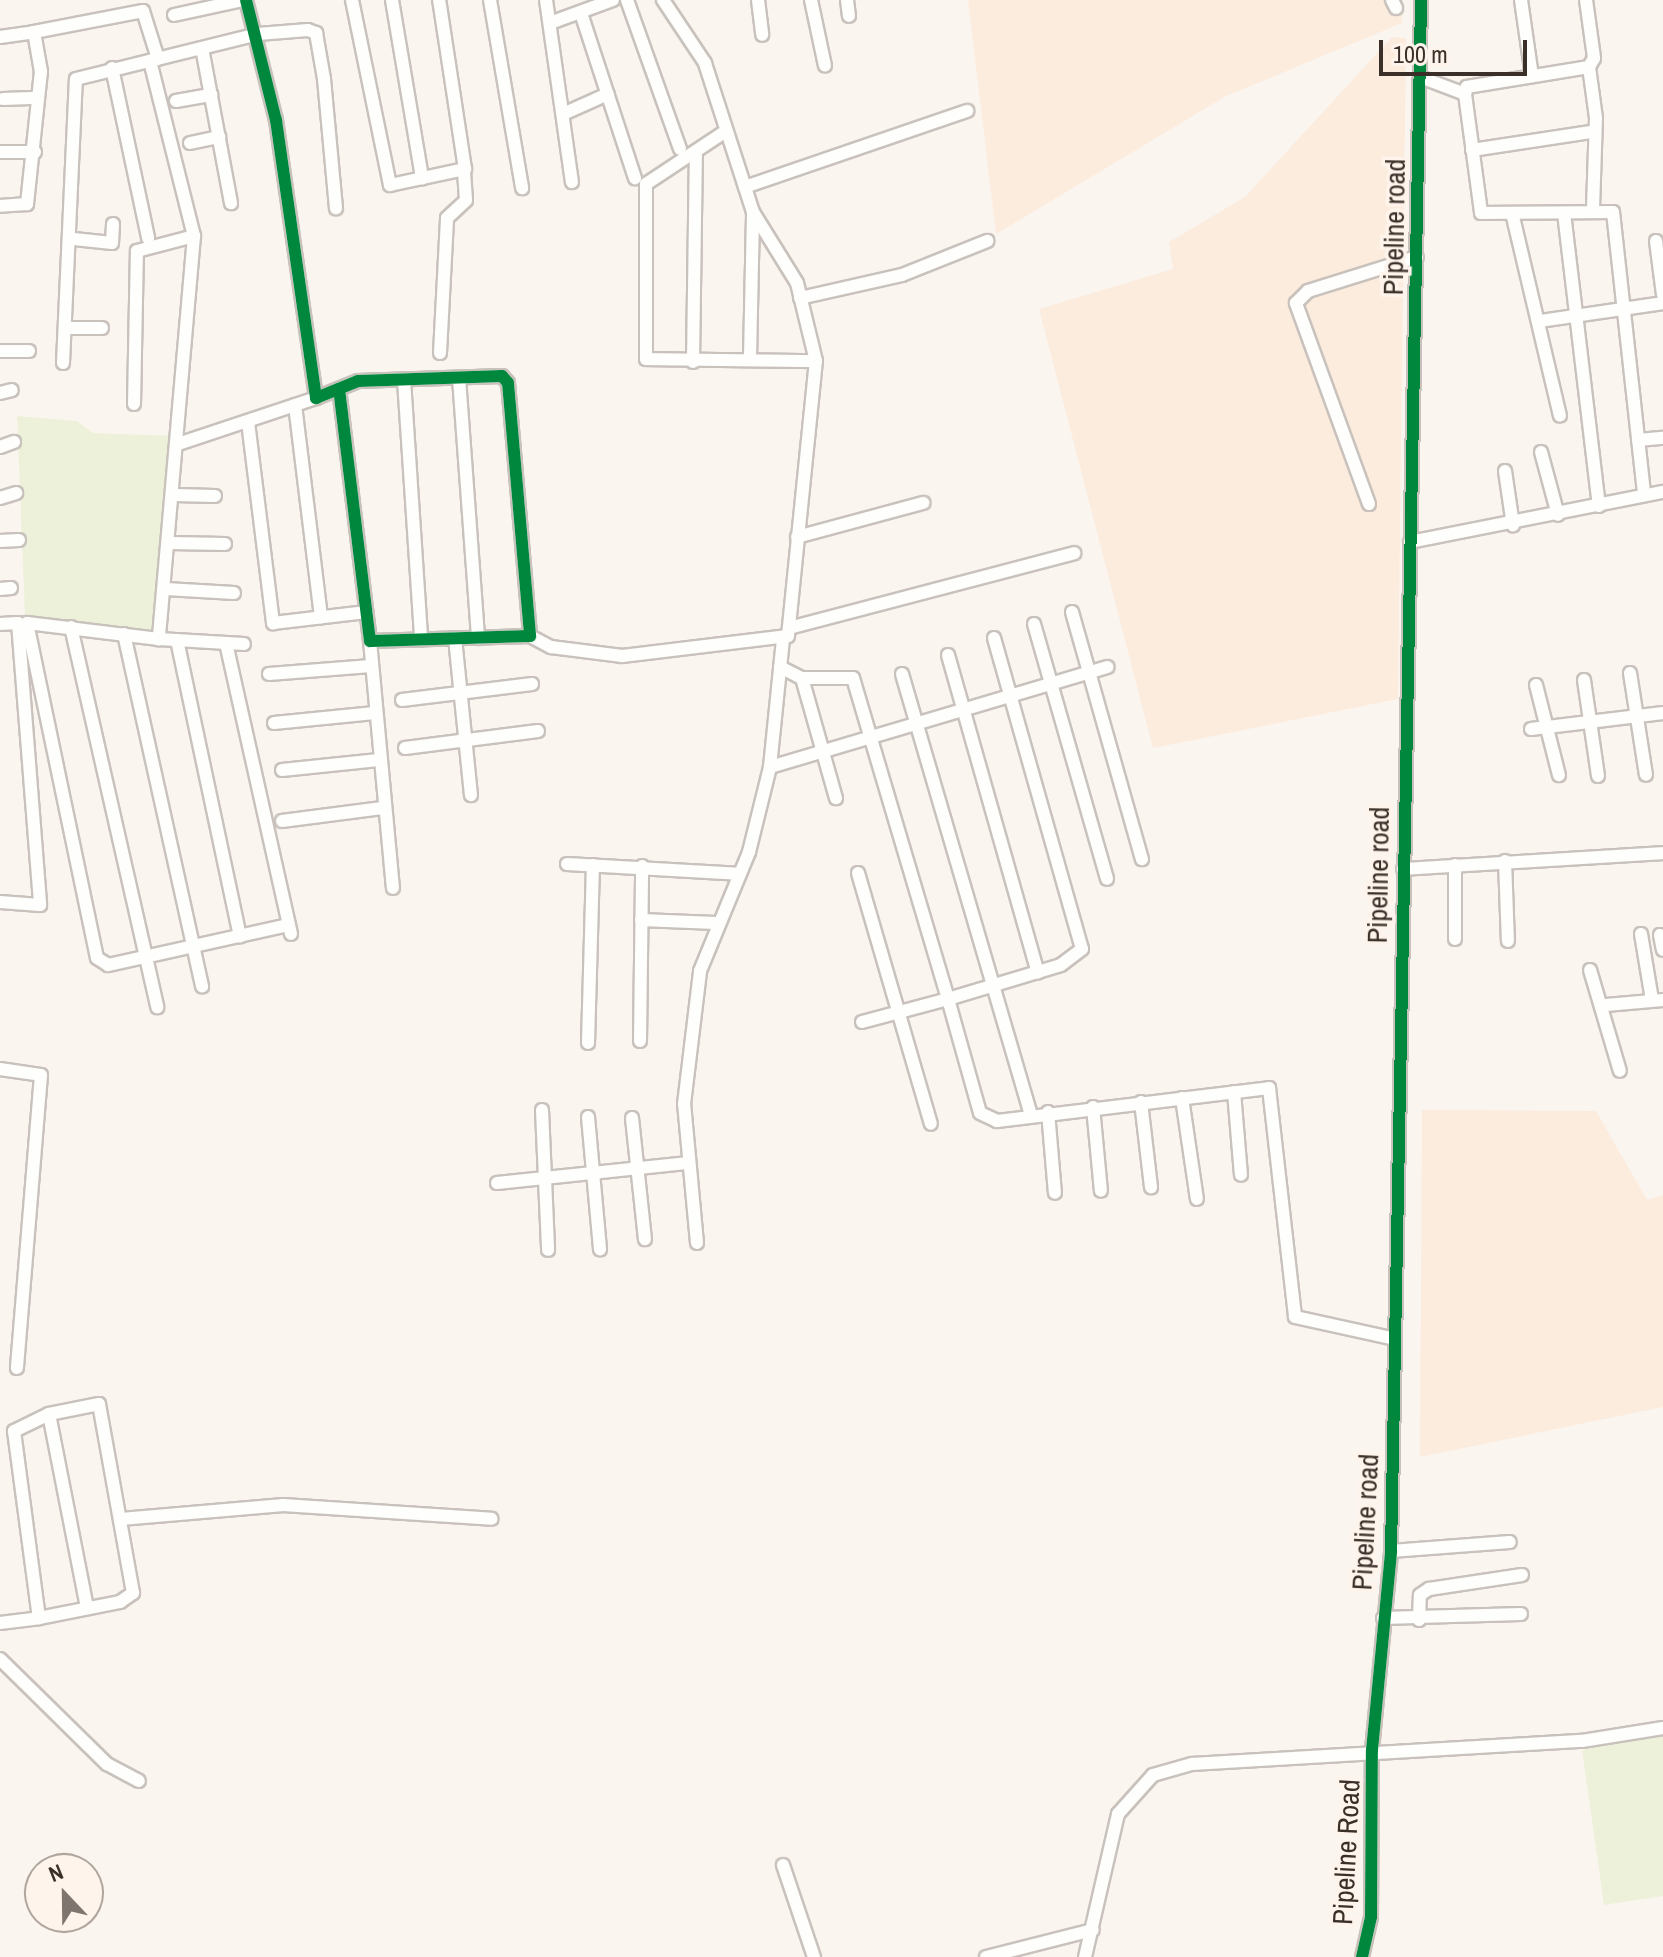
<!DOCTYPE html>
<style>
body{margin:0}
#map{position:relative;width:1663px;height:1957px;overflow:hidden;background:#fbf5f0;font-family:"Archivo Narrow",sans-serif}
div>[style]{position:absolute}
[style*='--x']{left:calc(var(--x)*1px);top:calc(var(--y)*1px);width:calc(var(--w)*1px);rotate:calc(var(--a)*1deg)}
.built>*{inset:0;background:#fcecde}
.green>*{inset:0;background:#eef1da}
.roads{filter:drop-shadow(2px 0 #c9c2bc) drop-shadow(-2px 0 #c9c2bc) drop-shadow(0 2px #c9c2bc) drop-shadow(0 -2px #c9c2bc)}
.minor>*{height:12px;margin:-6px;padding:0 6px;transform-origin:6px;border-radius:6px;background:#fefefd}
.cycleway>*{height:12px;margin:-6px;padding:0 6px;transform-origin:6px;border-radius:6px;background:#00873e}
span{translate:-50% -50%;white-space:nowrap;text-align:center;line-height:1.15;-webkit-text-stroke:7px #fff4ec;paint-order:stroke}
.street-label{font-size:28px;color:#3a3029}
.north{position:absolute;left:24px;top:1853px;width:80px;height:80px;box-sizing:border-box;background:#fff4ec;border:2px solid #b0a69e;border-radius:50%;rotate:338deg;font-size:22px;font-weight:700;line-height:32px;text-align:center;color:#3a3029}
.north::after{content:'';display:block;margin:auto;width:28px;height:36px;background:#7e756f;clip-path:polygon(50% 0,100% 100%,50% 72%,0 100%)}
.scale{position:absolute;left:1379px;top:40px;width:148px;height:36px;box-sizing:border-box;border:4px solid #3a3029;border-top:0;padding-left:10px;font-size:24px;line-height:28px;white-space:nowrap;color:#3a3029;-webkit-text-stroke:6px #fff4ec;paint-order:stroke}
</style>
<div id="map">
<div class="built">
<div style="clip-path:polygon(968px 0,1401px 0,1402px 23px,1224px 97px,996px 234px)"></div>
<div style="clip-path:polygon(1392px 37px,1406px 38px,1398px 699px,1153px 748px,1039px 309px,1173px 269px,1169px 242px,1245px 197px)"></div>
<div style="clip-path:polygon(1422px 1110px,1596px 1111px,1647px 1200px,1663px 1195px,1663px 1407px,1420px 1457px)"></div>
</div>
<div class="green">
<div style="clip-path:polygon(17px 416px,77px 421px,93px 433px,178px 436px,155px 632px,25px 616px)"></div>
<div style="clip-path:polygon(1663px 1735px,1663px 1896px,1604px 1905px,1582px 1750px)"></div>
</div>
<div class="roads">
<div class="minor">
<div style="--x:246;--y:0;--w:124;--a:76"></div>
<div style="--x:276;--y:120;--w:281;--a:81.8"></div>
<div style="--x:316;--y:398;--w:45;--a:-22"></div>
<div style="--x:358;--y:381;--w:144;--a:-2"></div>
<div style="--x:502;--y:376;--w:9;--a:49"></div>
<div style="--x:508;--y:383;--w:254;--a:85"></div>
<div style="--x:530;--y:636;--w:160;--a:178.2"></div>
<div style="--x:370;--y:641;--w:254;--a:-97"></div>
<div style="--x:352;--y:0;--w:189;--a:78.4"></div>
<div style="--x:390;--y:185;--w:77;--a:-12"></div>
<div style="--x:465;--y:169;--w:171;--a:-98.7"></div>
<div style="--x:392;--y:0;--w:181;--a:80.4"></div>
<div style="--x:490;--y:0;--w:191;--a:80.3"></div>
<div style="--x:546;--y:0;--w:184;--a:81.9"></div>
<div style="--x:627;--y:0;--w:158;--a:70.4"></div>
<div style="--x:758;--y:0;--w:35;--a:83"></div>
<div style="--x:811;--y:0;--w:67;--a:78"></div>
<div style="--x:847;--y:0;--w:16;--a:83"></div>
<div style="--x:1392;--y:0;--w:9;--a:63"></div>
<div style="--x:1521;--y:0;--w:77;--a:81.8"></div>
<div style="--x:1586;--y:0;--w:59;--a:82.1"></div>
<div style="--x:1594;--y:58;--w:10;--a:119"></div>
<div style="--x:1589;--y:67;--w:124;--a:170.7"></div>
<div style="--x:1467;--y:87;--w:7;--a:106"></div>
<div style="--x:1465;--y:94;--w:120;--a:82.3"></div>
<div style="--x:1481;--y:213;--w:132;--a:-0.4"></div>
<div style="--x:1613;--y:212;--w:285;--a:83.7"></div>
<div style="--x:581;--y:13;--w:174;--a:71.9"></div>
<div style="--x:174;--y:15;--w:71;--a:-12.3"></div>
<div style="--x:550;--y:23;--w:67;--a:-20.1"></div>
<div style="--x:34;--y:32;--w:111;--a:-10.9"></div>
<div style="--x:143;--y:11;--w:50;--a:72.6"></div>
<div style="--x:0;--y:37;--w:34;--a:-8"></div>
<div style="--x:34;--y:32;--w:40;--a:80"></div>
<div style="--x:41;--y:71;--w:134;--a:96"></div>
<div style="--x:27;--y:204;--w:27;--a:176"></div>
<div style="--x:202;--y:48;--w:158;--a:79.4"></div>
<div style="--x:150;--y:61;--w:180;--a:75.9"></div>
<div style="--x:194;--y:236;--w:405;--a:95"></div>
<div style="--x:159;--y:639;--w:85;--a:3.4"></div>
<div style="--x:1589;--y:67;--w:51;--a:82.2"></div>
<div style="--x:1596;--y:118;--w:90;--a:91.9"></div>
<div style="--x:112;--y:68;--w:174;--a:78"></div>
<div style="--x:1420;--y:77;--w:48;--a:20.7"></div>
<div style="--x:3;--y:99;--w:35;--a:-2"></div>
<div style="--x:176;--y:101;--w:36;--a:-10"></div>
<div style="--x:563;--y:114;--w:49;--a:-24"></div>
<div style="--x:726;--y:131;--w:96;--a:146.5"></div>
<div style="--x:646;--y:184;--w:175;--a:90"></div>
<div style="--x:646;--y:359;--w:170;--a:0.7"></div>
<div style="--x:190;--y:143;--w:30;--a:-12"></div>
<div style="--x:1472;--y:150;--w:120;--a:-8.6"></div>
<div style="--x:0;--y:152;--w:35;--a:0"></div>
<div style="--x:745;--y:187;--w:235;--a:-18.9"></div>
<div style="--x:1564;--y:213;--w:295;--a:83.2"></div>
<div style="--x:1513;--y:217;--w:204;--a:76.7"></div>
<div style="--x:74;--y:239;--w:38;--a:6"></div>
<div style="--x:112;--y:243;--w:19;--a:-87"></div>
<div style="--x:1656;--y:241;--w:54;--a:82.6"></div>
<div style="--x:800;--y:298;--w:105;--a:-12.7"></div>
<div style="--x:902;--y:275;--w:92;--a:-21.8"></div>
<div style="--x:1540;--y:321;--w:124;--a:-8.3"></div>
<div style="--x:68;--y:328;--w:34;--a:0"></div>
<div style="--x:0;--y:351;--w:29;--a:0"></div>
<div style="--x:440;--y:353;--w:135;--a:-87"></div>
<div style="--x:447;--y:218;--w:26;--a:-43"></div>
<div style="--x:466;--y:200;--w:29;--a:-94"></div>
<div style="--x:750;--y:358;--w:145;--a:-88.8"></div>
<div style="--x:693;--y:362;--w:209;--a:-89.2"></div>
<div style="--x:63;--y:363;--w:284;--a:-87.4"></div>
<div style="--x:76;--y:79;--w:187;--a:-13.9"></div>
<div style="--x:258;--y:34;--w:50;--a:-4.6"></div>
<div style="--x:308;--y:30;--w:9;--a:21"></div>
<div style="--x:316;--y:33;--w:47;--a:80.1"></div>
<div style="--x:324;--y:79;--w:130;--a:84.7"></div>
<div style="--x:459;--y:378;--w:261;--a:85.8"></div>
<div style="--x:404;--y:380;--w:260;--a:86.2"></div>
<div style="--x:0;--y:393;--w:12;--a:-14"></div>
<div style="--x:134;--y:404;--w:153;--a:-88.9"></div>
<div style="--x:137;--y:251;--w:59;--a:-14.7"></div>
<div style="--x:295;--y:405;--w:214;--a:83"></div>
<div style="--x:248;--y:422;--w:203;--a:82.9"></div>
<div style="--x:273;--y:623;--w:94;--a:-6.7"></div>
<div style="--x:1638;--y:440;--w:25;--a:-5"></div>
<div style="--x:181;--y:443;--w:142;--a:-18.4"></div>
<div style="--x:0;--y:447;--w:15;--a:-20"></div>
<div style="--x:1541;--y:452;--w:65;--a:74.9"></div>
<div style="--x:1505;--y:471;--w:55;--a:81.6"></div>
<div style="--x:175;--y:495;--w:40;--a:1.4"></div>
<div style="--x:0;--y:498;--w:17;--a:-17"></div>
<div style="--x:1369;--y:504;--w:214;--a:-110"></div>
<div style="--x:1296;--y:303;--w:17;--a:-45"></div>
<div style="--x:1308;--y:291;--w:114;--a:-17.3"></div>
<div style="--x:797;--y:537;--w:131;--a:-15.1"></div>
<div style="--x:0;--y:541;--w:19;--a:-3"></div>
<div style="--x:1410;--y:542;--w:258;--a:-11.2"></div>
<div style="--x:170;--y:543;--w:55;--a:1"></div>
<div style="--x:0;--y:589;--w:11;--a:-5"></div>
<div style="--x:166;--y:589;--w:68;--a:3.4"></div>
<div style="--x:1072;--y:612;--w:257;--a:74.2"></div>
<div style="--x:0;--y:624;--w:18;--a:-3"></div>
<div style="--x:18;--y:623;--w:283;--a:85.5"></div>
<div style="--x:40;--y:905;--w:40;--a:-175.7"></div>
<div style="--x:1034;--y:624;--w:265;--a:74"></div>
<div style="--x:71;--y:627;--w:390;--a:77.2"></div>
<div style="--x:789;--y:628;--w:295;--a:-14.7"></div>
<div style="--x:124;--y:634;--w:361;--a:77.5"></div>
<div style="--x:530;--y:636;--w:24;--a:28"></div>
<div style="--x:551;--y:647;--w:72;--a:7.2"></div>
<div style="--x:622;--y:656;--w:167;--a:-6.9"></div>
<div style="--x:788;--y:636;--w:276;--a:-84.2"></div>
<div style="--x:816;--y:361;--w:80;--a:-103.7"></div>
<div style="--x:797;--y:283;--w:84;--a:-121.8"></div>
<div style="--x:753;--y:212;--w:157;--a:-107.9"></div>
<div style="--x:705;--y:63;--w:76;--a:-123.7"></div>
<div style="--x:455;--y:638;--w:158;--a:84.2"></div>
<div style="--x:994;--y:638;--w:323;--a:74.2"></div>
<div style="--x:1082;--y:949;--w:26;--a:143"></div>
<div style="--x:1061;--y:965;--w:118;--a:163.3"></div>
<div style="--x:948;--y:999;--w:118;--a:74.3"></div>
<div style="--x:980;--y:1113;--w:19;--a:25"></div>
<div style="--x:997;--y:1121;--w:274;--a:-6.9"></div>
<div style="--x:1269;--y:1088;--w:230;--a:83.5"></div>
<div style="--x:1295;--y:1317;--w:102;--a:12.4"></div>
<div style="--x:159;--y:639;--w:133;--a:-173.1"></div>
<div style="--x:27;--y:623;--w:342;--a:78.2"></div>
<div style="--x:97;--y:958;--w:13;--a:32"></div>
<div style="--x:108;--y:965;--w:185;--a:-12.5"></div>
<div style="--x:177;--y:640;--w:303;--a:78"></div>
<div style="--x:370;--y:641;--w:248;--a:84.7"></div>
<div style="--x:226;--y:643;--w:298;--a:77.4"></div>
<div style="--x:948;--y:655;--w:330;--a:74.2"></div>
<div style="--x:780;--y:667;--w:25;--a:27"></div>
<div style="--x:802;--y:678;--w:125;--a:74.2"></div>
<div style="--x:1630;--y:673;--w:103;--a:81.1"></div>
<div style="--x:269;--y:674;--w:102;--a:-4.5"></div>
<div style="--x:902;--y:674;--w:459;--a:73.7"></div>
<div style="--x:802;--y:678;--w:51;--a:0"></div>
<div style="--x:853;--y:678;--w:335;--a:73.5"></div>
<div style="--x:948;--y:999;--w:89;--a:165"></div>
<div style="--x:1584;--y:680;--w:97;--a:81.7"></div>
<div style="--x:1536;--y:685;--w:93;--a:75.7"></div>
<div style="--x:402;--y:700;--w:131;--a:-7"></div>
<div style="--x:274;--y:723;--w:101;--a:-5.7"></div>
<div style="--x:1531;--y:729;--w:133;--a:-6.9"></div>
<div style="--x:405;--y:748;--w:134;--a:-7.3"></div>
<div style="--x:770;--y:767;--w:352;--a:-16.5"></div>
<div style="--x:282;--y:770;--w:97;--a:-5.9"></div>
<div style="--x:282;--y:821;--w:101;--a:-7.4"></div>
<div style="--x:1505;--y:861;--w:80;--a:87.9"></div>
<div style="--x:567;--y:864;--w:171;--a:3.3"></div>
<div style="--x:1403;--y:869;--w:260;--a:-3.5"></div>
<div style="--x:858;--y:873;--w:261;--a:73.8"></div>
<div style="--x:641;--y:920;--w:75;--a:2.3"></div>
<div style="--x:1641;--y:934;--w:67;--a:80.5"></div>
<div style="--x:1660;--y:935;--w:15;--a:79"></div>
<div style="--x:1455;--y:939;--w:74;--a:-90"></div>
<div style="--x:1590;--y:970;--w:105;--a:73.5"></div>
<div style="--x:1606;--y:1005;--w:57;--a:-5"></div>
<div style="--x:640;--y:1041;--w:175;--a:-89.3"></div>
<div style="--x:588;--y:1043;--w:178;--a:-88.4"></div>
<div style="--x:0;--y:1069;--w:41;--a:8.3"></div>
<div style="--x:41;--y:1075;--w:294;--a:94.7"></div>
<div style="--x:1234;--y:1092;--w:83;--a:85.2"></div>
<div style="--x:1182;--y:1098;--w:102;--a:81.6"></div>
<div style="--x:1141;--y:1102;--w:86;--a:83.3"></div>
<div style="--x:1093;--y:1107;--w:84;--a:84.6"></div>
<div style="--x:542;--y:1110;--w:140;--a:87.5"></div>
<div style="--x:1048;--y:1112;--w:81;--a:85.1"></div>
<div style="--x:588;--y:1117;--w:133;--a:84.8"></div>
<div style="--x:632;--y:1118;--w:122;--a:83.9"></div>
<div style="--x:497;--y:1183;--w:190;--a:-6"></div>
<div style="--x:697;--y:1243;--w:140;--a:-95.3"></div>
<div style="--x:684;--y:1104;--w:134;--a:-83.1"></div>
<div style="--x:700;--y:971;--w:129;--a:-67.6"></div>
<div style="--x:749;--y:852;--w:88;--a:-76.1"></div>
<div style="--x:770;--y:767;--w:129;--a:-84.2"></div>
<div style="--x:49;--y:1414;--w:198;--a:78.9"></div>
<div style="--x:121;--y:1519;--w:163;--a:-4.9"></div>
<div style="--x:283;--y:1505;--w:209;--a:3.8"></div>
<div style="--x:1391;--y:1551;--w:119;--a:-4.3"></div>
<div style="--x:1383;--y:1618;--w:138;--a:-1.7"></div>
<div style="--x:1419;--y:1620;--w:25;--a:-88"></div>
<div style="--x:1420;--y:1595;--w:11;--a:-34"></div>
<div style="--x:1429;--y:1589;--w:94;--a:-8.6"></div>
<div style="--x:0;--y:1623;--w:39;--a:-7"></div>
<div style="--x:39;--y:1618;--w:83;--a:-11.2"></div>
<div style="--x:120;--y:1602;--w:16;--a:-35"></div>
<div style="--x:133;--y:1593;--w:192;--a:-100.2"></div>
<div style="--x:99;--y:1404;--w:51;--a:168.7"></div>
<div style="--x:49;--y:1414;--w:39;--a:154"></div>
<div style="--x:14;--y:1431;--w:189;--a:82.4"></div>
<div style="--x:0;--y:1659;--w:150;--a:44.5"></div>
<div style="--x:107;--y:1764;--w:36;--a:28"></div>
<div style="--x:783;--y:1865;--w:97;--a:71.4"></div>
<div style="--x:986;--y:1957;--w:110;--a:-14.2"></div>
<div style="--x:1085;--y:1957;--w:147;--a:-77"></div>
<div style="--x:1118;--y:1814;--w:52;--a:-48.1"></div>
<div style="--x:1153;--y:1775;--w:41;--a:-15.8"></div>
<div style="--x:1192;--y:1764;--w:391;--a:-3.4"></div>
<div style="--x:1582;--y:1741;--w:82;--a:-9.1"></div>
<div style="--x:1362;--y:1957;--w:41;--a:-77.3"></div>
<div style="--x:1371;--y:1917;--w:167;--a:-89.7"></div>
<div style="--x:1372;--y:1750;--w:200;--a:-84.5"></div>
<div style="--x:1391;--y:1551;--w:1551;--a:-88.89"></div>
</div>
</div>
<div class="cycleway">
<div style="--x:246;--y:0;--w:124;--a:76"></div>
<div style="--x:276;--y:120;--w:281;--a:81.8"></div>
<div style="--x:316;--y:398;--w:45;--a:-22"></div>
<div style="--x:358;--y:381;--w:144;--a:-2"></div>
<div style="--x:502;--y:376;--w:9;--a:49"></div>
<div style="--x:508;--y:383;--w:254;--a:85"></div>
<div style="--x:530;--y:636;--w:160;--a:178.2"></div>
<div style="--x:370;--y:641;--w:254;--a:-97"></div>
<div style="--x:1362;--y:1957;--w:41;--a:-77.3"></div>
<div style="--x:1371;--y:1917;--w:167;--a:-89.7"></div>
<div style="--x:1372;--y:1750;--w:200;--a:-84.5"></div>
<div style="--x:1391;--y:1551;--w:1551;--a:-88.89"></div>
</div>
<div class="street-label">
<span style="left:1394px;top:227px;rotate:-89deg">Pipeline road</span>
<span style="left:1378px;top:875px;rotate:-89deg">Pipeline road</span>
<span style="left:1365px;top:1522px;rotate:-87deg">Pipeline road</span>
<span style="left:1346px;top:1852px;rotate:-87deg">Pipeline Road</span>
</div>
<div class="north">N</div>
<div class="scale">100 m</div>
</div>
